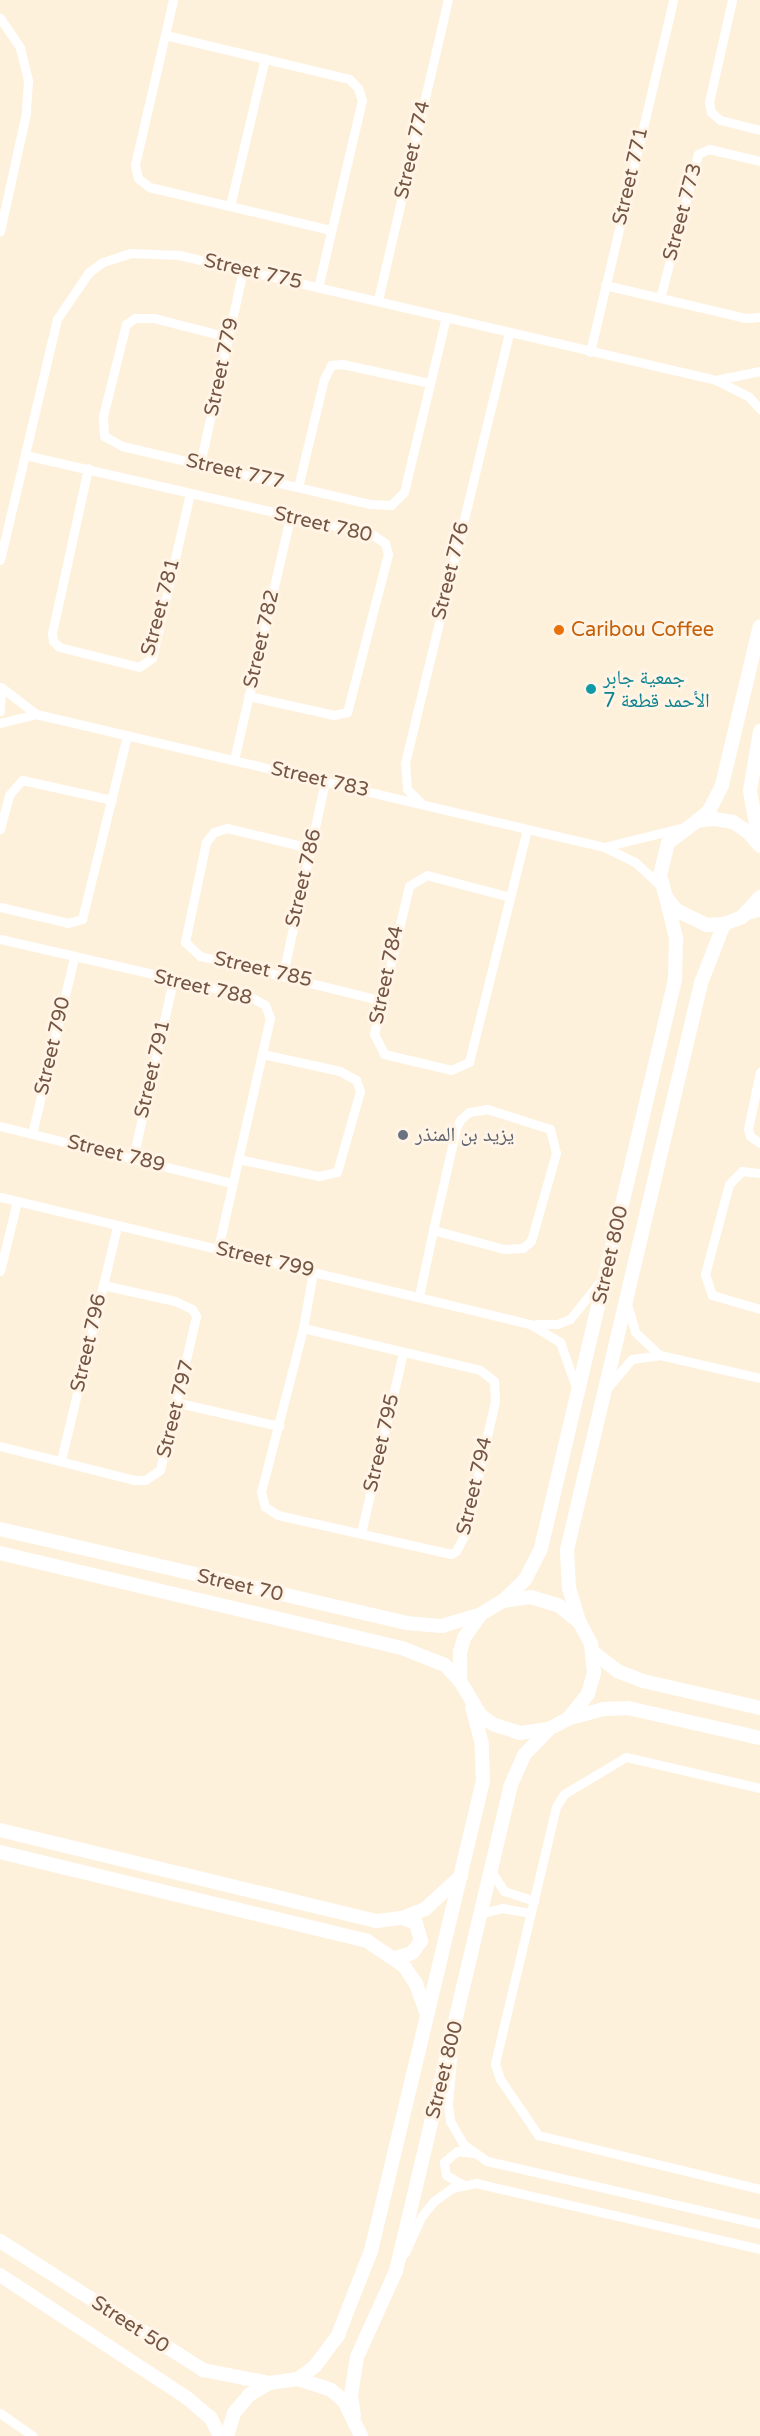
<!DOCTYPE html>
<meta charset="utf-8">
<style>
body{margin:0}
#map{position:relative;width:760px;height:2436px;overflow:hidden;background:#fef1dc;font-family:"Varela Round","Noto Naskh Arabic",sans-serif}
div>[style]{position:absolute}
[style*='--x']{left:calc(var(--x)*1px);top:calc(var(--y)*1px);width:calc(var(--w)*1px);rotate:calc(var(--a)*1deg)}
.street>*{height:9px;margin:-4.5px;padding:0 4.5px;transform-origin:4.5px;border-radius:4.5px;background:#fff}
.secondary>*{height:14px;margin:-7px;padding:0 7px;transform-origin:7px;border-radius:7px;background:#fff}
.dots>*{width:16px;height:16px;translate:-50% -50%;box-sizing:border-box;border:3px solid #fff4e5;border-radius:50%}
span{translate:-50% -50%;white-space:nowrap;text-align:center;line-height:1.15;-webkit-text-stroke:6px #fff4e5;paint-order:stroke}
.street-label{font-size:20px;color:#755543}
.food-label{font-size:20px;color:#c56008}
.left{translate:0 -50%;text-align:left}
.culture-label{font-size:20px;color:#0d838f}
.worship-label{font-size:20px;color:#5b616d}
</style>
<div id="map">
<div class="street">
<div style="--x:173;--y:0;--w:169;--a:103"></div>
<div style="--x:135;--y:165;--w:13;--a:77"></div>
<div style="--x:138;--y:178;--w:14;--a:39"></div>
<div style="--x:149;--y:187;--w:187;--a:13.3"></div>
<div style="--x:732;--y:0;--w:105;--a:102.7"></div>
<div style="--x:709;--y:102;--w:10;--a:79"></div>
<div style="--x:711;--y:112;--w:12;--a:42"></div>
<div style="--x:720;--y:120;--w:41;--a:14"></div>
<div style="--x:0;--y:18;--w:36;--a:56"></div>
<div style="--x:20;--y:48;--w:34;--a:76"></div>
<div style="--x:28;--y:81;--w:32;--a:94"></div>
<div style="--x:26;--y:113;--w:121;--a:102.4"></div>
<div style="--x:165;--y:35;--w:189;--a:13.4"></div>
<div style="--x:349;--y:79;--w:13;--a:45"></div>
<div style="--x:358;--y:88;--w:13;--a:72"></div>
<div style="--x:362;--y:100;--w:192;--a:103.2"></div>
<div style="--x:230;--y:206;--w:152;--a:-76.7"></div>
<div style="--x:605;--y:285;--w:145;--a:13.2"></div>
<div style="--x:746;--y:318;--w:14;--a:-4"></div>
<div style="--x:660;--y:298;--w:149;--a:-75.2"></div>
<div style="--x:698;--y:154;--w:12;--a:-24"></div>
<div style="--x:709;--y:149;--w:52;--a:13.2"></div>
<div style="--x:378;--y:300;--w:308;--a:-76.9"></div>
<div style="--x:228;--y:337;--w:76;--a:-165.6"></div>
<div style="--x:154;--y:318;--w:19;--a:180"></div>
<div style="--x:135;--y:318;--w:11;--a:146"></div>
<div style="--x:126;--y:324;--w:95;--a:104"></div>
<div style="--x:103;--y:416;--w:20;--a:87"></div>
<div style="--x:104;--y:436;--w:21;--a:29"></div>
<div style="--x:122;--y:446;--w:255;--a:13.2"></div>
<div style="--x:370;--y:504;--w:21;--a:3"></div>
<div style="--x:391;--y:505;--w:18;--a:-45"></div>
<div style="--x:404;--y:492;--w:180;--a:-76.5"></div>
<div style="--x:590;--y:352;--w:362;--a:-76.7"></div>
<div style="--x:716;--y:380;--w:45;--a:-11.6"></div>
<div style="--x:25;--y:455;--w:357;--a:12.9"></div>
<div style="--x:373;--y:535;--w:14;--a:34"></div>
<div style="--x:385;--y:543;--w:11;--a:75"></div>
<div style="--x:388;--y:554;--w:163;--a:104.5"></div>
<div style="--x:347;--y:712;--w:13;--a:167"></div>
<div style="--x:334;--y:715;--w:88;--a:-167.5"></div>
<div style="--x:200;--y:464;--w:199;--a:-77.5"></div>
<div style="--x:88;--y:468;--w:169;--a:102.3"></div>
<div style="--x:52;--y:633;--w:8;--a:83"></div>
<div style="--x:53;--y:641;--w:8;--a:45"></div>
<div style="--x:59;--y:647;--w:82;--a:14"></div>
<div style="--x:139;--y:667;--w:16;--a:-35"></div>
<div style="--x:152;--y:658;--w:169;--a:-77"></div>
<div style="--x:298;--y:487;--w:111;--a:-76.5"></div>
<div style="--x:324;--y:379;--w:16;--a:-63"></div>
<div style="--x:331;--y:365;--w:11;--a:-5"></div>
<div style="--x:342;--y:364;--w:89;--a:12.3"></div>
<div style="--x:0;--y:560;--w:248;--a:-76.7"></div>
<div style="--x:57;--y:319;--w:57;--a:-55.8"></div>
<div style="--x:89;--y:272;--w:17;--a:-36"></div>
<div style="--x:103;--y:262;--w:28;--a:-18"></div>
<div style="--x:130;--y:253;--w:49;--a:2.3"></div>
<div style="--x:179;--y:255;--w:551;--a:13.1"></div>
<div style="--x:716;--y:380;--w:36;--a:27"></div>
<div style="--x:748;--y:396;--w:18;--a:47"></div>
<div style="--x:1;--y:687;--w:44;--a:37.6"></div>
<div style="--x:36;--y:714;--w:583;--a:13.18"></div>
<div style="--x:604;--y:847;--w:34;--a:26"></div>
<div style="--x:635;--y:862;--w:37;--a:43"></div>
<div style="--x:0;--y:711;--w:24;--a:-88"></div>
<div style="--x:0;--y:723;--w:37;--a:-14"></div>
<div style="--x:234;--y:760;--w:249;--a:-77"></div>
<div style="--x:421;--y:803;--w:20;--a:-135"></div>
<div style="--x:407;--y:789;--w:26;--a:-94"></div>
<div style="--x:405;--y:763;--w:443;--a:-76.4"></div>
<div style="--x:0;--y:829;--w:35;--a:-75"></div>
<div style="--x:9;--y:795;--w:20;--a:-49"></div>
<div style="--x:22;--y:780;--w:92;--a:12.5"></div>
<div style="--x:604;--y:847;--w:83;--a:-13.9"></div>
<div style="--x:310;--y:848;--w:85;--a:-166.5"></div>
<div style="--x:227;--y:828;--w:14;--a:163"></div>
<div style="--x:214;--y:832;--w:13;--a:129"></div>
<div style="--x:206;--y:842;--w:102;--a:101.9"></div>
<div style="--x:185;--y:942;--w:21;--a:43"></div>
<div style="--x:200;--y:956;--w:184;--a:13.8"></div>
<div style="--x:510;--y:897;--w:86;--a:-165.2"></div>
<div style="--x:427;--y:875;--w:21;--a:149"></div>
<div style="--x:409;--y:886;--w:152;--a:103.3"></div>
<div style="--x:374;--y:1034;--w:22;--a:63"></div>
<div style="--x:384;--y:1054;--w:69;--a:13.4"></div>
<div style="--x:451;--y:1070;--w:20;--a:-24"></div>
<div style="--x:469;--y:1062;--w:240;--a:-76"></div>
<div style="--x:0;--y:907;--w:70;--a:13.2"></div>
<div style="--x:68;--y:923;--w:15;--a:-16"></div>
<div style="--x:82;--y:919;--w:188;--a:-76.2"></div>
<div style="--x:744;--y:916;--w:17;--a:-17"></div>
<div style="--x:0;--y:939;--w:255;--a:12.9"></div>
<div style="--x:249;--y:996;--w:18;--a:29"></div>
<div style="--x:265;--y:1005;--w:14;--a:69"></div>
<div style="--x:270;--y:1018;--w:237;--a:102.7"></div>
<div style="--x:283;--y:974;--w:197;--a:-77.7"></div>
<div style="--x:760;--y:1072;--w:58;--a:101.9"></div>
<div style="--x:748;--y:1129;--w:7;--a:74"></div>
<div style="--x:750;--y:1136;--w:12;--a:35"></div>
<div style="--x:0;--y:1126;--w:239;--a:13.8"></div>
<div style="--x:32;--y:1134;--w:181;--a:-76.6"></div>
<div style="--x:133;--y:1158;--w:181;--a:-77.3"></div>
<div style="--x:238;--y:1159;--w:83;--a:11.9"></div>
<div style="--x:319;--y:1176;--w:18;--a:-13"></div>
<div style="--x:337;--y:1172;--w:84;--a:-74.1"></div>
<div style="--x:360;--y:1091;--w:12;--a:-110"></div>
<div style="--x:356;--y:1080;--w:18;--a:-151"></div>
<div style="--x:340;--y:1071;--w:80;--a:-167.7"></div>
<div style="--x:760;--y:1173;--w:18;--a:-174"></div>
<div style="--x:742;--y:1171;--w:18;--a:135"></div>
<div style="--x:729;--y:1184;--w:93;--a:104.9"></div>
<div style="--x:705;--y:1274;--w:22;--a:72"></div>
<div style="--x:712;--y:1295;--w:50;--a:16.3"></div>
<div style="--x:0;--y:1197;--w:545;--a:13.48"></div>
<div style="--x:530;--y:1324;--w:35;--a:31"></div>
<div style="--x:560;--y:1342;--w:48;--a:70.4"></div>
<div style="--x:0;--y:1271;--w:72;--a:-76.3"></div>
<div style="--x:419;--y:1296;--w:67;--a:-78"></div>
<div style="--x:433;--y:1230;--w:104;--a:-77.2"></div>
<div style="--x:456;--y:1129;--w:10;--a:-66"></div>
<div style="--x:460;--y:1120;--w:12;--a:-42"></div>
<div style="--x:469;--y:1112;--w:18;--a:-9"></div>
<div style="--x:487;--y:1109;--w:66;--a:17.6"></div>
<div style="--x:550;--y:1129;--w:25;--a:76"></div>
<div style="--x:556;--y:1153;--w:91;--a:105.9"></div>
<div style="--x:531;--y:1241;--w:11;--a:139"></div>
<div style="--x:523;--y:1248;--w:19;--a:177"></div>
<div style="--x:504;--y:1249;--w:73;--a:-165"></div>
<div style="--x:628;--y:1307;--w:26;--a:74"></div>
<div style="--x:635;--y:1332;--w:34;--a:43"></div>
<div style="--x:537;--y:1324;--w:20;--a:0"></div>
<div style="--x:557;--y:1324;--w:14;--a:-21"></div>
<div style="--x:570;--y:1319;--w:51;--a:-51.3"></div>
<div style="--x:303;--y:1328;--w:182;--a:13.3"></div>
<div style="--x:480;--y:1370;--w:18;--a:38"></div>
<div style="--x:494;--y:1381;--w:20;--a:87"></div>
<div style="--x:495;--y:1401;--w:136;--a:102.7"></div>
<div style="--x:465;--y:1534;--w:19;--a:118"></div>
<div style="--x:456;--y:1551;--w:6;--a:149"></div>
<div style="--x:451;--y:1554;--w:177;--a:-167.3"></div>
<div style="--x:278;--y:1515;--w:15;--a:-148"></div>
<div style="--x:265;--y:1507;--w:16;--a:-105"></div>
<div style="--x:261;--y:1492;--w:169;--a:-75.6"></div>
<div style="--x:303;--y:1328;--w:57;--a:-79.9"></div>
<div style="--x:609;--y:1386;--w:35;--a:-50"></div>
<div style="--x:632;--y:1359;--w:28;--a:-8"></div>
<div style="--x:660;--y:1355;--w:103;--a:13"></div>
<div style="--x:179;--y:1403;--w:103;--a:13"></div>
<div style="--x:0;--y:1446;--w:138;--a:14.2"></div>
<div style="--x:134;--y:1480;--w:11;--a:0"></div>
<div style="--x:145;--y:1480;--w:18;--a:-34"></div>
<div style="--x:160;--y:1470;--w:158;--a:-76.8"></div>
<div style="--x:196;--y:1316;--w:8;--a:-120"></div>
<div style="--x:192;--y:1309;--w:19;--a:-155"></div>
<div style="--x:175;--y:1301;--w:74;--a:-167.5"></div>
<div style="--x:61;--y:1460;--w:241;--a:-76.5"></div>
<div style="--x:361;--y:1533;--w:185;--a:-76.9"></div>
<div style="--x:760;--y:1788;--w:138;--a:-167"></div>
<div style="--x:626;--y:1757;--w:72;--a:149.2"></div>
<div style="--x:564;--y:1794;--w:15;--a:122"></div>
<div style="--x:556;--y:1807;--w:264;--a:103.4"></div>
<div style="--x:495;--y:2064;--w:16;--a:72"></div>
<div style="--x:500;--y:2079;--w:68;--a:55.8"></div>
<div style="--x:538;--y:2135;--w:228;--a:13.7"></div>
<div style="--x:491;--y:1871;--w:24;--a:57"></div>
<div style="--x:504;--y:1891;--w:32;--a:18"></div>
<div style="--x:482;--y:1913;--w:21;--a:-14"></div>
<div style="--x:502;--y:1908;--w:29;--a:10"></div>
<div style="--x:452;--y:2058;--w:46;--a:95"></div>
<div style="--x:448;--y:2104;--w:17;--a:83"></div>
<div style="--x:450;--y:2121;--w:28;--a:60"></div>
<div style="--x:464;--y:2145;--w:28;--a:35"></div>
<div style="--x:487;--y:2161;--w:280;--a:13"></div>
<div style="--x:462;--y:2184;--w:18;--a:-151"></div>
<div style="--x:446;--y:2175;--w:13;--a:-99"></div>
<div style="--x:444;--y:2162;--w:17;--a:-40"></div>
<div style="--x:457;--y:2151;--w:16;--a:7"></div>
<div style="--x:405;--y:2253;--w:39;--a:-66"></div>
<div style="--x:421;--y:2217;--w:21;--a:-51"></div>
<div style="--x:434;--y:2201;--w:22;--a:-36"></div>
<div style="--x:452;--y:2188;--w:25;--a:-12"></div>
<div style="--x:476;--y:2183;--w:292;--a:13.1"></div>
<div style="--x:0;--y:2413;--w:40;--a:34.9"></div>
</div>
<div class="secondary">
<div style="--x:697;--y:821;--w:16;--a:-40"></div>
<div style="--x:709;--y:811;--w:29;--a:-63"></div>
<div style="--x:722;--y:785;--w:163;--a:-76.6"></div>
<div style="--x:759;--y:841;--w:51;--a:-100.2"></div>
<div style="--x:750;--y:791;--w:61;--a:-80.5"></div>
<div style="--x:760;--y:846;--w:18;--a:-131"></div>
<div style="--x:748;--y:832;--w:18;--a:-146"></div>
<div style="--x:733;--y:822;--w:18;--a:-171"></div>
<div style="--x:715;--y:819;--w:18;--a:174"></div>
<div style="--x:697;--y:821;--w:36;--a:143"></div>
<div style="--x:668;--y:843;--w:33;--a:104"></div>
<div style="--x:660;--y:875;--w:23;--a:75"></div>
<div style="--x:666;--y:897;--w:16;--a:52"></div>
<div style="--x:676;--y:910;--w:34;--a:26"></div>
<div style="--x:707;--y:925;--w:17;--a:-3"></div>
<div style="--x:724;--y:924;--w:19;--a:-21"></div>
<div style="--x:742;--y:917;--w:27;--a:-48"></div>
<div style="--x:0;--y:1529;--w:417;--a:13"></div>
<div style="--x:406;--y:1623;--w:36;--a:5"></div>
<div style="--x:442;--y:1626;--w:39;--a:-17"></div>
<div style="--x:0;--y:1553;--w:413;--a:13.3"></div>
<div style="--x:402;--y:1648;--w:46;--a:21.6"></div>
<div style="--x:445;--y:1665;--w:22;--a:47"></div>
<div style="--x:503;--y:1601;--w:28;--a:-8"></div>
<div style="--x:531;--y:1597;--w:28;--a:17"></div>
<div style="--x:558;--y:1605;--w:28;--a:39"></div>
<div style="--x:580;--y:1623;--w:24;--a:62"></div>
<div style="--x:591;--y:1644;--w:29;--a:84"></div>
<div style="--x:594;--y:1673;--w:22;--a:106"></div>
<div style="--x:588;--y:1694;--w:32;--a:129"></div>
<div style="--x:568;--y:1719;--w:22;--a:153"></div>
<div style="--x:548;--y:1729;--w:28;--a:172"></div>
<div style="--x:520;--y:1733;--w:28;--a:-162"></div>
<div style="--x:493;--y:1724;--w:14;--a:-146"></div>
<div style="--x:481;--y:1716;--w:41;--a:-121"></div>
<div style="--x:460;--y:1681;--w:29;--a:-90"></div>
<div style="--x:460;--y:1652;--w:15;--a:-74"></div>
<div style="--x:464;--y:1638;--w:29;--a:-55"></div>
<div style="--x:481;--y:1614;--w:26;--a:-31"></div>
<div style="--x:503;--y:1601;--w:30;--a:-44"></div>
<div style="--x:525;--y:1580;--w:36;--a:-63"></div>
<div style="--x:541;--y:1548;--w:584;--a:-76.73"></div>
<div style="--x:675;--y:980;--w:42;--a:-88.6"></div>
<div style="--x:676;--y:938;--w:42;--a:-103.7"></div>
<div style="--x:579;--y:1621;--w:34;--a:-107"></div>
<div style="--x:569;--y:1588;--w:38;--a:-93"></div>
<div style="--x:567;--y:1550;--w:583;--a:-76.7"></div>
<div style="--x:701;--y:983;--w:63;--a:-68.7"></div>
<div style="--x:593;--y:1652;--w:31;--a:38"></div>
<div style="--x:617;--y:1671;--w:28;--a:21"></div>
<div style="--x:643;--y:1681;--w:120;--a:13"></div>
<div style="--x:570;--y:1718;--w:35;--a:-15"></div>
<div style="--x:604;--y:1709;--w:24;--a:-2"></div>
<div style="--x:628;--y:1708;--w:135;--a:12.8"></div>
<div style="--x:0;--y:1830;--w:387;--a:13.6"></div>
<div style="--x:376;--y:1921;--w:26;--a:-7"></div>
<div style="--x:402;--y:1918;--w:25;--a:-21"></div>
<div style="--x:425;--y:1909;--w:49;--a:-42.5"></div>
<div style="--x:0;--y:1852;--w:378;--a:13.6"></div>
<div style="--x:367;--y:1941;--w:45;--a:34"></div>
<div style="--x:404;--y:1966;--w:22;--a:56"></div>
<div style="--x:416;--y:1984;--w:33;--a:70"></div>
<div style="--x:396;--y:1958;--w:17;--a:-17"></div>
<div style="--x:412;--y:1953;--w:15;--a:-53"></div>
<div style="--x:421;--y:1941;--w:19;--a:-106"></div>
<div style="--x:416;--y:1923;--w:15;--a:-160"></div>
<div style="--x:0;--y:2241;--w:241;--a:32.4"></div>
<div style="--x:203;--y:2370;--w:67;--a:11.1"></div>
<div style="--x:0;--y:2275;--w:224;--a:33.3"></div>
<div style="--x:187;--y:2398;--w:30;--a:40"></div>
<div style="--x:210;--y:2417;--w:21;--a:62"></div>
<div style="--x:298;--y:2379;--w:21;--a:-37"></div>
<div style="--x:315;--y:2366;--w:39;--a:-53"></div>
<div style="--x:338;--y:2335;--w:90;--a:-68.6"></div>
<div style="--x:371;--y:2251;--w:482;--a:-76.6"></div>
<div style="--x:483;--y:1782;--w:38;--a:-92"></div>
<div style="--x:482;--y:1744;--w:38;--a:-105"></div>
<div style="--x:354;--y:2415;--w:20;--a:-99"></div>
<div style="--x:351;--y:2395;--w:38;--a:-81"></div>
<div style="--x:357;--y:2357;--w:94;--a:-65.6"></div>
<div style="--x:396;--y:2271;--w:497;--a:-76.7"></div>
<div style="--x:510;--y:1787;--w:35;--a:-66"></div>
<div style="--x:524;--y:1755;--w:35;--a:-46"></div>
<div style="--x:227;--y:2436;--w:24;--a:-73"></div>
<div style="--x:234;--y:2413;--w:23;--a:-50"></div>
<div style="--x:249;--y:2395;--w:23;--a:-31"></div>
<div style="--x:269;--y:2383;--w:29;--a:-8"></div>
<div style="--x:298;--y:2379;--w:35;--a:18"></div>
<div style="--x:331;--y:2390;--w:17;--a:40"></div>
<div style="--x:344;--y:2401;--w:39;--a:64"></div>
</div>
<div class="dots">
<div style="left:559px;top:630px;background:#e8710a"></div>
<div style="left:591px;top:689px;background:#0f9aa8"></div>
<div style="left:403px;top:1135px;background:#6b7280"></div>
</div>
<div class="street-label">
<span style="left:413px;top:150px;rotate:-77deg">Street 774</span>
<span style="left:631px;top:176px;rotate:-77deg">Street 771</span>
<span style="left:683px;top:212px;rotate:-75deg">Street 773</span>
<span style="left:253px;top:272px;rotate:13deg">Street 775</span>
<span style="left:222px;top:367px;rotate:-78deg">Street 779</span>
<span style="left:235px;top:472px;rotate:13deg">Street 777</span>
<span style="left:323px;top:525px;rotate:13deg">Street 780</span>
<span style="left:451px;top:571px;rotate:-76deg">Street 776</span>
<span style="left:161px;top:607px;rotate:-75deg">Street 781</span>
<span style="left:262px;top:639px;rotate:-77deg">Street 782</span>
<span style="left:320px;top:780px;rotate:13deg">Street 783</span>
<span style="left:304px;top:878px;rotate:-77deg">Street 786</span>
<span style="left:263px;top:970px;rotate:13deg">Street 785</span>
<span style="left:387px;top:975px;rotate:-78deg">Street 784</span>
<span style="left:203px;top:988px;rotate:13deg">Street 788</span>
<span style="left:53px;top:1046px;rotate:-77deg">Street 790</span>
<span style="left:153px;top:1069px;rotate:-77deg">Street 791</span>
<span style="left:116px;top:1154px;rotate:14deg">Street 789</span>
<span style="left:611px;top:1255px;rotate:-77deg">Street 800</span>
<span style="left:265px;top:1260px;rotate:13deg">Street 799</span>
<span style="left:89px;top:1343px;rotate:-77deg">Street 796</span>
<span style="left:176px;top:1409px;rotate:-76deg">Street 797</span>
<span style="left:382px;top:1443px;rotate:-77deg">Street 795</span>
<span style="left:475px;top:1486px;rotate:-77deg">Street 794</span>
<span style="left:240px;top:1586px;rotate:13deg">Street 70</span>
<span style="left:445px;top:2070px;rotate:-76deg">Street 800</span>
<span style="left:130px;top:2325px;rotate:33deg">Street 50</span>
</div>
<div class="food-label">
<span class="left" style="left:571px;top:630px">Caribou Coffee</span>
</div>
<div class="culture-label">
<span class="left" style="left:603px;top:690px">جمعية جابر<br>الأحمد قطعة 7</span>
</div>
<div class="worship-label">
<span class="left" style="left:415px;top:1135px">يزيد بن المنذر</span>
</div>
</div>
